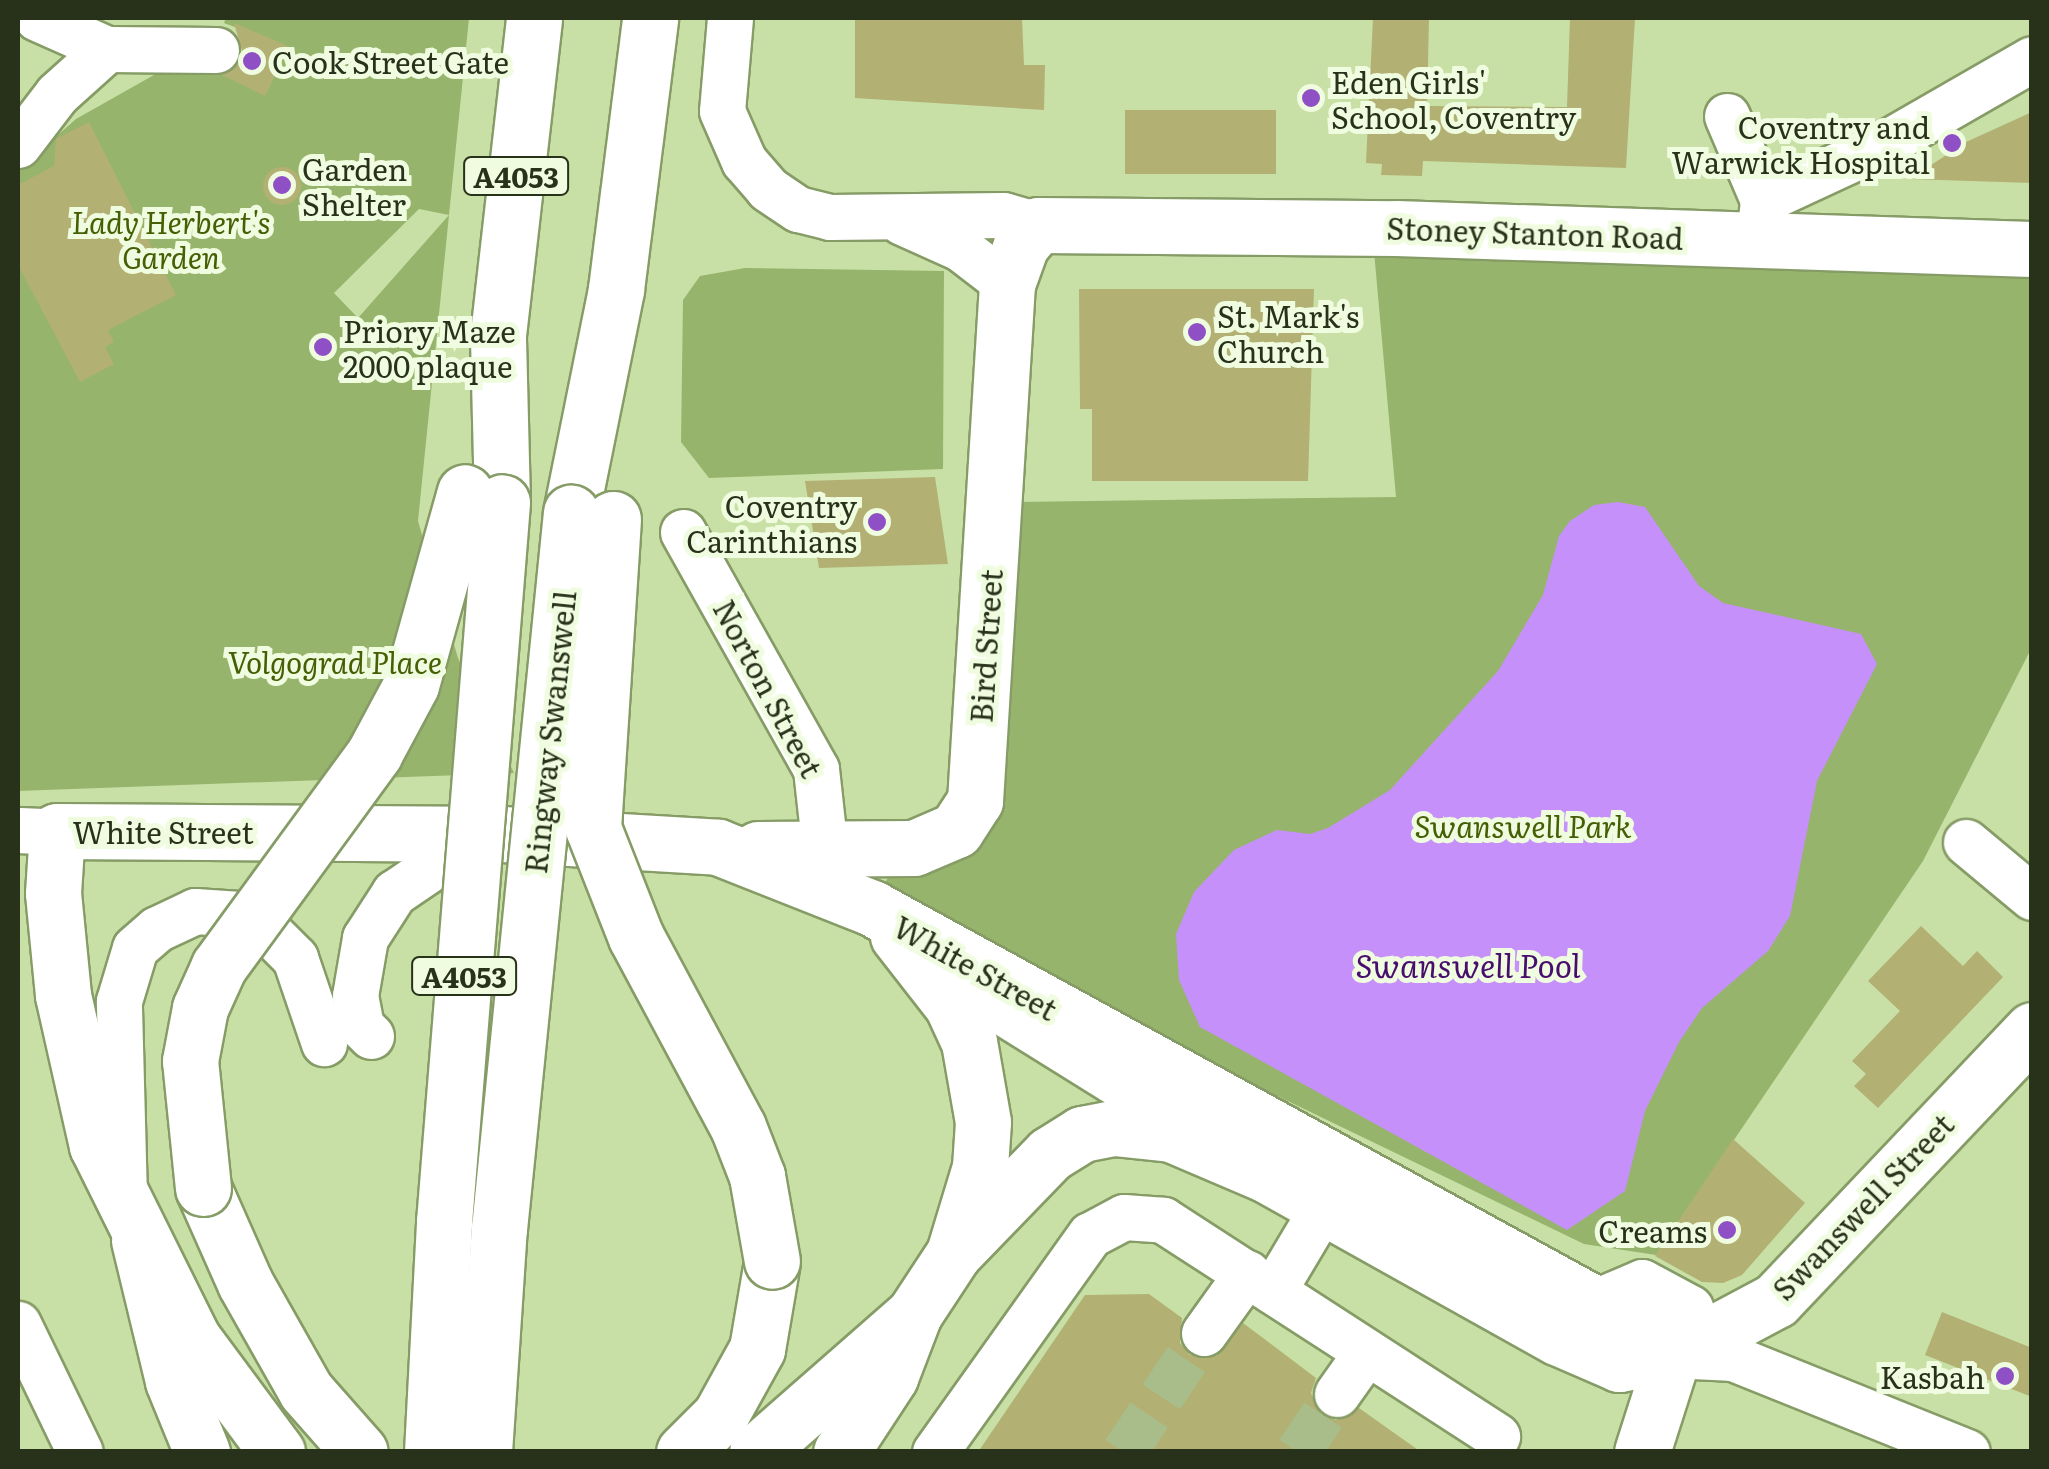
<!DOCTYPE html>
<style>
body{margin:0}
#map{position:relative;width:2049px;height:1469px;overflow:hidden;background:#c8e0a6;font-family:Literata,serif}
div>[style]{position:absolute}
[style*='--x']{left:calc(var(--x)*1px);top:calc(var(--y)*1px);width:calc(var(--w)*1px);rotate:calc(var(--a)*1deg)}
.green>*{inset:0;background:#97b46c}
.water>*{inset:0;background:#c690fa}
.building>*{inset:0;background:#b2b073;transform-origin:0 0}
.round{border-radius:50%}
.minor-tunnel>*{height:45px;margin-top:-22.5px;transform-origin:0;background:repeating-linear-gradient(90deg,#a8bd8a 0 45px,transparent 0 67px)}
.roads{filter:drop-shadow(2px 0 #869c66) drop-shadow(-2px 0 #869c66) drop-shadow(0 2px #869c66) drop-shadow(0 -2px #869c66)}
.minor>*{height:45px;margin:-22.5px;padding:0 22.5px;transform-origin:22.5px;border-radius:22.5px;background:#fff}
.major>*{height:55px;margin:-27.5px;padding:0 27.5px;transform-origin:27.5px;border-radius:27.5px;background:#fff}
.highway>*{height:55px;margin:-27.5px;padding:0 27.5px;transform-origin:27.5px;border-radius:27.5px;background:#fff}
.bridges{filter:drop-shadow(2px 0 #869c66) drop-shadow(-2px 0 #869c66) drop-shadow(0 2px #869c66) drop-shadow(0 -2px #869c66)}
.highway-bridge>*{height:55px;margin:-27.5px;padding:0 27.5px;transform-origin:27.5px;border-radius:27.5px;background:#fff}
.dots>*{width:28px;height:28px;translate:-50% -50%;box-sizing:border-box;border:5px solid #f0fcdf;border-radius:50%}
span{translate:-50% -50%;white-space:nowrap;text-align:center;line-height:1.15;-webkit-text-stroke:10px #f0fcdf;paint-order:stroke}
.shield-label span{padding:2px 8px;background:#f0fcdf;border:2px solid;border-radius:8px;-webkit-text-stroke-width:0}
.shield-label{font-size:28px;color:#28311a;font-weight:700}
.poi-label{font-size:30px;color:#28311a}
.left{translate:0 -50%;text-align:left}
.right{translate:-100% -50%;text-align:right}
.park-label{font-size:30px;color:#455f05;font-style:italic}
.street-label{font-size:30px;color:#28311a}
.water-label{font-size:32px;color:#480e6e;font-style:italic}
.frame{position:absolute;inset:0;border:20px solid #28311a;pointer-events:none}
</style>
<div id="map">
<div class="green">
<div style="clip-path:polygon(evenodd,226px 18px,469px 18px,418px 521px,458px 658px,514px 773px,18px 791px,18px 170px,76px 119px,161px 71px,219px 73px,265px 95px,288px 47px,224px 23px,226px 18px,419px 209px,449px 215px,358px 318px,334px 293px,419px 209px)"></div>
<div style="clip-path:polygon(1373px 240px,2031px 266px,2031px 649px,1923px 861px,1656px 1255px,1584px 1244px,1022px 973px,876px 896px,897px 864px,936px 854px,1008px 502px,1396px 497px)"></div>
<div style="clip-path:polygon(745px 268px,944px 271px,943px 469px,709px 478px,681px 442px,683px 300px,700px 276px)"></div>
</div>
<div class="water">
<div style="clip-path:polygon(1618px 502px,1645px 507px,1699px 586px,1723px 603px,1861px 634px,1877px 664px,1817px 781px,1790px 916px,1768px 951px,1702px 1008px,1679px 1042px,1645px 1111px,1625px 1191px,1567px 1230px,1200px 1027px,1179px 980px,1176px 934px,1194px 892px,1234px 850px,1277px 830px,1310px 834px,1328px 828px,1390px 790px,1498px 671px,1543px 595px,1559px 536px,1570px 521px,1594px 505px)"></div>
</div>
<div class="building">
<div style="clip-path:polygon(855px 18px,1022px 18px,1024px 65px,1045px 65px,1044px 110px,855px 98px)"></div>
<div style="clip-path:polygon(1373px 18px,1429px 18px,1427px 106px,1567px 107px,1570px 18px,1635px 18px,1626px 168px,1423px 161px,1422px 176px,1381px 175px,1382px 164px,1366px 163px)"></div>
<div style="clip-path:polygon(234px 23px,288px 46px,265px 96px,222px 75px,238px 64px,242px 51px)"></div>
<div style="left:1125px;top:110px;width:151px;height:64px"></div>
<div style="clip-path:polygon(2032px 112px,2032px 183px,1910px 179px,1966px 142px)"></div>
<div style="clip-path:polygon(89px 122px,176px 295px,108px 330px,114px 342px,105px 347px,114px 364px,80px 382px,18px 265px,18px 185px,54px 166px,56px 139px)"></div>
<div class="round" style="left:263px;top:167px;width:38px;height:38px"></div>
<div style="clip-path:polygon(1079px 289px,1314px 289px,1308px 481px,1092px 481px,1092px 409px,1080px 409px)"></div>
<div style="clip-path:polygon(935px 477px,948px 564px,819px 568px,805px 481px)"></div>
<div style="clip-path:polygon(1921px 926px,1963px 966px,1977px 951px,2003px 977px,1878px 1108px,1854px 1086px,1866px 1074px,1852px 1061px,1900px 1011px,1868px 981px)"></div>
<div style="clip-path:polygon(1733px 1139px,1805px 1203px,1742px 1275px,1723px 1283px,1702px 1282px,1655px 1256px)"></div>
<div style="clip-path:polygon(1149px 1294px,1182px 1318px,1180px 1343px,1190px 1355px,1216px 1356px,1243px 1323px,1316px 1378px,1311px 1393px,1321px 1415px,1336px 1420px,1359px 1408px,1421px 1452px,978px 1452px,1085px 1295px)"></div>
<div style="clip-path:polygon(1942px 1312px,2032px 1348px,2032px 1397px,1925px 1355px)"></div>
</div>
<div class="minor-tunnel">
<div style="--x:1124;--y:1452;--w:143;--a:-56.1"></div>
<div style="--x:1298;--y:1452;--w:70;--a:-56.1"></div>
</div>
<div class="roads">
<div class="minor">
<div style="--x:37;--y:18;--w:77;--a:23.9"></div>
<div style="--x:107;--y:49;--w:109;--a:0.5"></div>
<div style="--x:730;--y:18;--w:93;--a:94.9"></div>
<div style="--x:722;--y:111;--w:55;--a:66.3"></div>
<div style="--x:744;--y:161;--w:37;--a:49"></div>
<div style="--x:768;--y:189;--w:36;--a:34"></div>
<div style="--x:798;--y:209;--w:33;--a:14"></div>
<div style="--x:830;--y:217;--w:173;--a:-0.7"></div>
<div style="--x:1003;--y:215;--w:36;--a:16"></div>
<div style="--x:1727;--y:116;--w:91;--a:66.8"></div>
<div style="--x:1763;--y:200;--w:27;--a:96"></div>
<div style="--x:18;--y:145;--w:64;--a:-52.6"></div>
<div style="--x:57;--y:94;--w:67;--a:-42"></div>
<div style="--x:1763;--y:200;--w:136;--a:-24.9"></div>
<div style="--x:1886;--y:143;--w:168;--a:-29.9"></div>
<div style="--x:902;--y:222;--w:64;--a:24.1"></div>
<div style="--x:960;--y:248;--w:59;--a:37.5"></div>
<div style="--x:683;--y:532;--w:272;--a:60.7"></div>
<div style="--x:816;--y:769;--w:82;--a:83.7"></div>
<div style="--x:18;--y:830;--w:72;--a:2.4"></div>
<div style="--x:1966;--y:842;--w:86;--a:39.8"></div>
<div style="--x:940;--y:973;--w:306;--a:31.9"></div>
<div style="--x:371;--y:1036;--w:14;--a:-135"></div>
<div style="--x:361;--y:1026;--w:31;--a:-101"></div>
<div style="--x:355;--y:996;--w:59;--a:-80.2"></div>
<div style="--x:365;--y:938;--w:54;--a:-57.2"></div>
<div style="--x:394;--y:893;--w:75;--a:-34.1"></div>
<div style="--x:456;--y:851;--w:40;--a:-20.2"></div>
<div style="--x:124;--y:1198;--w:197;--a:-91.5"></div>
<div style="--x:119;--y:1001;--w:55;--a:-73.2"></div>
<div style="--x:135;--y:948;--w:29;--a:-41"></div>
<div style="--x:157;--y:929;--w:42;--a:-25.3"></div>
<div style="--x:195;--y:911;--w:45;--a:3.8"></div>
<div style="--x:240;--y:914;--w:25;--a:27"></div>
<div style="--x:262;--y:925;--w:47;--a:45"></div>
<div style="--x:295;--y:958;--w:90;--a:71.2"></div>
<div style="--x:1273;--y:1291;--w:98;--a:-59.2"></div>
<div style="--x:1593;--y:1303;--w:53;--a:-23.2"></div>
<div style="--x:1642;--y:1282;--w:55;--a:28.4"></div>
<div style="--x:1690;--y:1308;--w:50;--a:109.9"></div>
<div style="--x:1673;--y:1355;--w:60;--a:2.9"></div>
<div style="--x:1733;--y:1358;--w:252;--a:21.9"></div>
<div style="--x:18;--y:1324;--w:142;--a:64.2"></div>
<div style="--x:1204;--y:1333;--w:74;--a:-54.4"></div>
<div style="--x:1337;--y:1394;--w:50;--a:-54.7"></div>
<div style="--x:935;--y:1452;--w:267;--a:-54.5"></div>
<div style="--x:1090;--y:1235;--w:38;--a:-28"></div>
<div style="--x:1124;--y:1217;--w:39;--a:4"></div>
<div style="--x:1163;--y:1220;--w:398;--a:32.9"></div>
</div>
<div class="major">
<div style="--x:758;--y:849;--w:156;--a:-0.4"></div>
<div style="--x:914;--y:848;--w:46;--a:-23.2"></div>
<div style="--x:956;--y:830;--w:35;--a:-57"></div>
<div style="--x:975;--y:801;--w:518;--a:-86.46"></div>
<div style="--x:1007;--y:284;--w:41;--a:-70.3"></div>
<div style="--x:1021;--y:245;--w:26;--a:-50"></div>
<div style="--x:1038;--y:225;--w:358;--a:0.5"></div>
<div style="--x:1396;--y:228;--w:636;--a:1.89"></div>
<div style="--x:954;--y:1253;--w:138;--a:-45.9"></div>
<div style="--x:1050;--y:1154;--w:38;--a:-32"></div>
<div style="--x:1082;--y:1134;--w:33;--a:-11"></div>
<div style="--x:1114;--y:1128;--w:57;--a:6"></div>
<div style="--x:1171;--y:1134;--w:102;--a:23.1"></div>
<div style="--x:1265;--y:1174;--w:334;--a:29.2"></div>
<div style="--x:1557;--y:1337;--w:68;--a:23.5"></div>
<div style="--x:1619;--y:1364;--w:55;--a:-9.5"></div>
<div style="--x:1673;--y:1355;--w:117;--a:-28.1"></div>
<div style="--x:1776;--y:1300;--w:372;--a:-46.5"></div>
<div style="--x:277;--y:1452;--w:141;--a:-126.6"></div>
<div style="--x:193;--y:1339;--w:216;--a:-116.4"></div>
<div style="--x:97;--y:1146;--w:155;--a:-102.7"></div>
<div style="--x:63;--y:995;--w:102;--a:-95.6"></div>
<div style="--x:53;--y:893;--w:62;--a:-86.3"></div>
<div style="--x:57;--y:831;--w:445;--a:0.4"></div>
<div style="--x:502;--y:834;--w:216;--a:3.4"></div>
<div style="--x:718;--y:847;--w:166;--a:21.6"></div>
<div style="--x:872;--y:908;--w:822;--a:28.72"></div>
<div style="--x:1593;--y:1303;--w:95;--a:33"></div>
<div style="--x:757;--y:1452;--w:209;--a:-41.3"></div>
<div style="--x:914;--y:1314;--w:73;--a:-56.7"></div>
<div style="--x:954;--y:1253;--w:90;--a:-73.2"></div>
<div style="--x:980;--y:1167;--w:45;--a:-86.2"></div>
<div style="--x:983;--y:1122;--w:81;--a:-99.9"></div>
<div style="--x:969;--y:1042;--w:41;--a:-114.7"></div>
<div style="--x:952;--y:1005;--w:88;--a:-128"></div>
<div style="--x:1642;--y:1452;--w:102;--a:-72.3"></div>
</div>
<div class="highway">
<div style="--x:502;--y:502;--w:167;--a:-91.4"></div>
<div style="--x:498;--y:335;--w:319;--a:-83.5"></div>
<div style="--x:571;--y:513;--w:228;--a:-78.6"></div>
<div style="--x:616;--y:289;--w:273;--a:-82.8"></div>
<div style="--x:203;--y:1188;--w:104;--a:66.1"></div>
<div style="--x:245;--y:1283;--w:124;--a:60.5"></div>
<div style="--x:306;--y:1391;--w:81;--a:48.5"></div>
<div style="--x:139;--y:1240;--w:145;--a:76.4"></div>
<div style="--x:173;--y:1381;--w:77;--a:67.8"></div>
<div style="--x:684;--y:1452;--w:51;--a:-45"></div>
<div style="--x:720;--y:1416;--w:77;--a:-61.1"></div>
<div style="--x:757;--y:1349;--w:89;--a:-80.3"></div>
<div style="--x:841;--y:1452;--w:90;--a:-56.8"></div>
<div style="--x:890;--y:1377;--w:67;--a:-69.1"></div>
</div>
</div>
<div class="bridges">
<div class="highway-bridge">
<div style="--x:613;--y:519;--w:310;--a:93.7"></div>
<div style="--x:593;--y:828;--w:117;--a:68.5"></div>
<div style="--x:636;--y:937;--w:216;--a:61.8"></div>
<div style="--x:738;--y:1127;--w:53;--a:68.8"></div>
<div style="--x:757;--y:1176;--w:86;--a:80"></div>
<div style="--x:203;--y:1188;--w:128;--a:-95.8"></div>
<div style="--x:190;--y:1061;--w:54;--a:-79.3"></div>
<div style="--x:200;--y:1008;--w:46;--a:-65.7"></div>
<div style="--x:219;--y:966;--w:263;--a:-53.8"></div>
<div style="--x:374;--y:754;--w:78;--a:-61.8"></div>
<div style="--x:411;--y:685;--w:200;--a:-74.4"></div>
<div style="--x:432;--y:1452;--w:230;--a:-87"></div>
<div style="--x:444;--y:1222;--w:722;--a:-85.39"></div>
<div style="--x:484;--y:1452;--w:224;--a:-86.2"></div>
<div style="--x:499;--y:1229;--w:720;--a:-84.26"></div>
</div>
</div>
<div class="dots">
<div style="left:252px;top:61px;background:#8f4fc5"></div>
<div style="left:1311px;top:98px;background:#8f4fc5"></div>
<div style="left:1952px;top:143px;background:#8f4fc5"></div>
<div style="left:282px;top:185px;background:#8f4fc5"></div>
<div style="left:1197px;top:332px;background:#8f4fc5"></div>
<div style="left:323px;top:347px;background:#8f4fc5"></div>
<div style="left:877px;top:522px;background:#8f4fc5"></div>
<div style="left:1727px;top:1230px;background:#8f4fc5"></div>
<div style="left:2005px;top:1376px;background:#8f4fc5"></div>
</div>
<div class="shield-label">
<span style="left:516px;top:176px">A4053</span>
<span style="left:464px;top:976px">A4053</span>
</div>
<div class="poi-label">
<span class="left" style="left:272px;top:61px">Cook Street Gate</span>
<span class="left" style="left:1331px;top:98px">Eden Girls'<br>School, Coventry</span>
<span class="right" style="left:1930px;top:143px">Coventry and<br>Warwick Hospital</span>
<span class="left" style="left:302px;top:185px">Garden<br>Shelter</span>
<span class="left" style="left:1217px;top:332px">St. Mark's<br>Church</span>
<span class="left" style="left:343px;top:347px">Priory Maze<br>2000 plaque</span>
<span class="right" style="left:857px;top:522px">Coventry<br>Carinthians</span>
<span class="right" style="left:1707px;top:1230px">Creams</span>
<span class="right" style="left:1985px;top:1376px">Kasbah</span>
</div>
<div class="park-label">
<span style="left:171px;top:238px">Lady Herbert's<br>Garden</span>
<span style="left:335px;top:661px">Volgograd Place</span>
<span style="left:1523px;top:825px">Swanswell Park</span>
</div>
<div class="street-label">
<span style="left:1535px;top:232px;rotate:2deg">Stoney Stanton Road</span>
<span style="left:985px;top:646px;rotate:-86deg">Bird Street</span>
<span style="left:769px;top:688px;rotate:62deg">Norton Street</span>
<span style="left:549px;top:732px;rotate:-84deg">Ringway Swanswell</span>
<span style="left:163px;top:831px">White Street</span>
<span style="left:976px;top:967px;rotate:29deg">White Street</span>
<span style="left:1862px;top:1206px;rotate:-46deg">Swanswell Street</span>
</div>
<div class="water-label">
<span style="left:1468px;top:964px">Swanswell Pool</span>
</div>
<div class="frame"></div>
</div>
